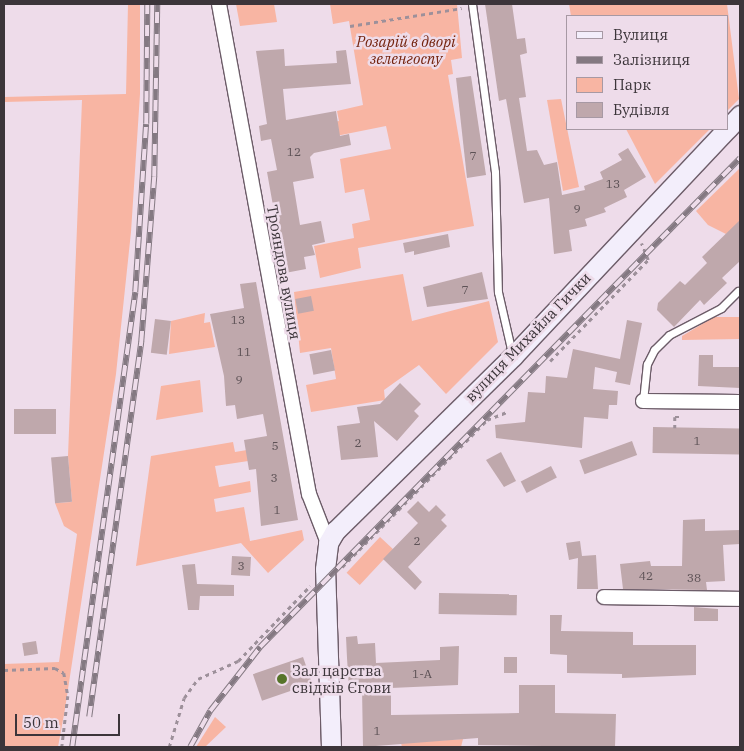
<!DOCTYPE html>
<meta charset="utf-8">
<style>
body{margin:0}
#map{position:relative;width:744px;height:751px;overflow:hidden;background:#eedcea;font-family:"IBM Plex Serif",serif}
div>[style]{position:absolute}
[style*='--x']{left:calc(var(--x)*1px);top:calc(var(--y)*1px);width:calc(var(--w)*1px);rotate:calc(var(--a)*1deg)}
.green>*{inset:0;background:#f8b5a3;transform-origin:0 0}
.building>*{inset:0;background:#bfa8ac;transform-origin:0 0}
.path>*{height:2.5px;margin-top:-1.25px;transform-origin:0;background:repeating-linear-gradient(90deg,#9d909a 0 4px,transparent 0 8px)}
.roads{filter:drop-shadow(1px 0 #6c5c68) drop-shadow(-1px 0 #6c5c68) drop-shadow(0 1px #6c5c68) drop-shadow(0 -1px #6c5c68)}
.lane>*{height:7px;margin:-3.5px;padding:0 3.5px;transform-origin:3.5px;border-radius:3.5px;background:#fff}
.street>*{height:14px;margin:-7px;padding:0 7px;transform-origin:7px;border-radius:7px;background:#fff}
.secondary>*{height:19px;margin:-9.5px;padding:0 9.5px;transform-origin:9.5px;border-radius:9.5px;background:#f3eefb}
.rail>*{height:5.5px;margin-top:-2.75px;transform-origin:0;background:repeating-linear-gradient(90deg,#eedcea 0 11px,#847982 0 22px);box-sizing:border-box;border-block:1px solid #847982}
.dots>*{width:14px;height:14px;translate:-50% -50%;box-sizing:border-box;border:2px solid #eedcea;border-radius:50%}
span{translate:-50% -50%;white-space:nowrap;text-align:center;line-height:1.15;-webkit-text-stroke:5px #eedcea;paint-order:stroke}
.number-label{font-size:12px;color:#5d5256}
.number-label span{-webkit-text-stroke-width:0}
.park-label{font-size:15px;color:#74240f;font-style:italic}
.street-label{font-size:15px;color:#3c353a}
.poi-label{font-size:15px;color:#3c353a}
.left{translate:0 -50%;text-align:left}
.frame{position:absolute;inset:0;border:5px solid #3c353a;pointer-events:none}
.legend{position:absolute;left:566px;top:15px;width:162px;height:115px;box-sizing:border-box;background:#eedcea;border:1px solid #a799a4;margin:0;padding:6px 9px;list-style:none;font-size:15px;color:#3c353a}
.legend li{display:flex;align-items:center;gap:10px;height:25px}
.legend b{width:25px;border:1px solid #a799a4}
.scale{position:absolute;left:15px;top:714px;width:105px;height:22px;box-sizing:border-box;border:2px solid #3c353a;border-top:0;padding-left:6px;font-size:15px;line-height:18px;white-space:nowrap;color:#3c353a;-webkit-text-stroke:4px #eedcea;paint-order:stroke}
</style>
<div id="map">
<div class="green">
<div style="clip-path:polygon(128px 4px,140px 4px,140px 94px,131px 232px,116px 374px,65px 709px,58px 747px,4px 747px,4px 664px,59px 662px,77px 534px,64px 526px,55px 503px,72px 502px,68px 456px,82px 100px,4px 102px,4px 97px,126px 94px)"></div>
<div style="clip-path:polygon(236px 4px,274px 4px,277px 22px,240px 26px)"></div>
<div style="clip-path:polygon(330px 4px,457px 4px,462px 58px,451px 60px,453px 74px,448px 75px,474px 226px,358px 248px,361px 268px,320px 278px,314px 246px,354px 238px,352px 224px,370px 220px,364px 189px,345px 193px,340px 159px,391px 149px,386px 126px,336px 136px,334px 122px,339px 121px,337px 111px,363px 105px,349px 21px,333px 24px)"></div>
<div style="clip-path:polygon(569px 4px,727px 4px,739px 99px,728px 110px,728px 16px,571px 16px)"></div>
<div style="clip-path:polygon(561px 99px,579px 187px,563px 191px,547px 100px)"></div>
<div style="clip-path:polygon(626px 129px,710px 129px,655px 184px)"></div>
<div style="clip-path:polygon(740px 168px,740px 224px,726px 234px,708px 225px,696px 211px)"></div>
<div style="clip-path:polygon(403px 274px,412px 321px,489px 301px,498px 342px,446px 394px,419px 365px,384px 390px,385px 400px,311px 412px,306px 385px,336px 379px,331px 348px,300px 353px,294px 292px)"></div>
<div style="clip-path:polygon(205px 313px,204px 323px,210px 322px,215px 347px,169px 354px,171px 321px)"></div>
<div style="clip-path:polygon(714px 317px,740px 317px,740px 339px,682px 340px,682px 336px)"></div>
<div style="clip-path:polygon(200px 380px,203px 412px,156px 420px,161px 386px)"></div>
<div style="clip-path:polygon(233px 442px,235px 452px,253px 449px,255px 460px,215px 466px,219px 487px,250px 481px,251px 492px,214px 499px,216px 512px,244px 507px,250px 541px,302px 530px,304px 540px,268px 573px,241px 543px,136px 566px,151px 456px)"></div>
<div style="left:380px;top:537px;width:18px;height:49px;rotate:43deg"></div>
<div style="clip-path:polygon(215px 717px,226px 727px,205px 747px,196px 747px)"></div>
<div style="clip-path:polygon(463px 739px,461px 747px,402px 747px,401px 743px)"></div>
</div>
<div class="building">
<div style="clip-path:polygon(485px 4px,512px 4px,517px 39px,525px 38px,527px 53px,520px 55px,526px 97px,519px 98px,527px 151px,537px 150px,544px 165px,557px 162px,562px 195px,585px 190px,584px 186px,603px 179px,600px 172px,622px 160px,618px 154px,628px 148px,646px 177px,624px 190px,627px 197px,604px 208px,606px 212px,585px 219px,587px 226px,569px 230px,572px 251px,554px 254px,549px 198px,524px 203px,506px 99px,499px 101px)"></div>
<div style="clip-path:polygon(284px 49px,285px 66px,337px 63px,336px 51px,346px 50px,351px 84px,283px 89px,286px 120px,336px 111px,340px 136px,349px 134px,351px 145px,314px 153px,310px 157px,314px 178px,293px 182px,300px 225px,321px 221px,325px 242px,312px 245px,315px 255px,304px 257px,306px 269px,285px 273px,267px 172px,277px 170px,271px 139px,261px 141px,259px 126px,267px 124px,256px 51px)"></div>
<div style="clip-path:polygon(471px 76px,486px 175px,467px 178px,456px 78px)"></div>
<div style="clip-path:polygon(740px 220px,740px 261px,722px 278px,727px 283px,704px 305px,700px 300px,674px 327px,657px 310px,658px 303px,680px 281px,685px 285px,707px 263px,702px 257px)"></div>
<div style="clip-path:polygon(448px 234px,450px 247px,414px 255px,414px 251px,405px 253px,403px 243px)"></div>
<div style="clip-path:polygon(482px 272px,488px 299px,427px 307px,423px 287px)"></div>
<div style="clip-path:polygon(256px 282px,298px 520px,261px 526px,256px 469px,249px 470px,244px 440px,267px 436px,263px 414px,237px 419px,235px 405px,226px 406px,224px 376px,210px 314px,244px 308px,240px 284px)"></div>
<div style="left:311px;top:296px;width:15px;height:16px;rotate:79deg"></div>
<div style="left:155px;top:319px;width:16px;height:34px;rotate:7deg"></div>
<div style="clip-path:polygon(627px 320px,642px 323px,630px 385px,615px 382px,617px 372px,595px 367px,593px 389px,618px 391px,617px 405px,609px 405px,608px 419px,584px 417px,582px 448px,496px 438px,495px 425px,525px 422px,528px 392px,545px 393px,546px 376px,567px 378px,573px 349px,620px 359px)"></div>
<div style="left:331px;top:350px;width:21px;height:22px;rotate:79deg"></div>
<div style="clip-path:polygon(699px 355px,713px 355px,713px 367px,740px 367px,740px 388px,698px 386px)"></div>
<div style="clip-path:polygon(400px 383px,421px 404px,414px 411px,419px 416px,397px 441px,374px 421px,378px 457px,341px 460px,337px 426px,360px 423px,357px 407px,380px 404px)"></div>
<div style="left:14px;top:409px;width:42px;height:25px"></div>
<div style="left:653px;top:427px;width:87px;height:26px;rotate:1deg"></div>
<div style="left:632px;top:441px;width:15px;height:56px;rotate:70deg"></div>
<div style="clip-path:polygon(501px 452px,516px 481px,504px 487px,486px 460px)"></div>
<div style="left:68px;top:456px;width:46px;height:17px;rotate:85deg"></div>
<div style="left:551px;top:466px;width:13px;height:34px;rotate:63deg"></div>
<div style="clip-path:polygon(418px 501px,429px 512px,436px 505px,446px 515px,441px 520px,447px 526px,408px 567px,422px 582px,415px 590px,383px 559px,418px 523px,407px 512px)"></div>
<div style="clip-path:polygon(705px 519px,705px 531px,740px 530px,740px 544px,723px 545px,725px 581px,706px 582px,707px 590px,623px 589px,620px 564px,650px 561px,651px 566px,682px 566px,683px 520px)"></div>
<div style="clip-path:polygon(580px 541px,582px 556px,596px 555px,598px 589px,577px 589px,578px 558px,569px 560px,566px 543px)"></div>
<div style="left:232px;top:556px;width:19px;height:19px;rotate:3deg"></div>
<div style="clip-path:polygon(195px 564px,197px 584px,234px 585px,234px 596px,200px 596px,199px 610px,188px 610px,182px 565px)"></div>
<div style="left:439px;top:593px;width:78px;height:21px;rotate:1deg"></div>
<div style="clip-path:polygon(694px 607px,718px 609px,718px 621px,694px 621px)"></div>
<div style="clip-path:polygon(550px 615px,562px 615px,561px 631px,633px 632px,633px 645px,696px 645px,696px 675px,622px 678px,622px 674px,567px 673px,567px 655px,550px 654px)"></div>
<div style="clip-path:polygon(357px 636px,358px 644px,375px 643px,376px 663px,440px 660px,440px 647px,459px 646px,458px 685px,391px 688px,391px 715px,519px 713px,519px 685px,555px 685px,555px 713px,616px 714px,615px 747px,478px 745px,478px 738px,363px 747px,362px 688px,349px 689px,347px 658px,346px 637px)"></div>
<div style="left:36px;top:641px;width:13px;height:14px;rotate:81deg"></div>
<div style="left:303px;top:657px;width:28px;height:53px;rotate:71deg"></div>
<div style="left:504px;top:657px;width:13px;height:16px"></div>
</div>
<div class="path">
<div style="--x:350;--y:26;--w:113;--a:-9.1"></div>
<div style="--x:550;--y:361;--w:141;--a:-45.9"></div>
<div style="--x:648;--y:260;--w:18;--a:-112"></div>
<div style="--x:675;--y:417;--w:6;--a:0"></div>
<div style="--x:675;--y:417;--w:11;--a:90"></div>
<div style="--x:342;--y:567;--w:206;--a:-45.4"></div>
<div style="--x:487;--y:420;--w:22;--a:-22"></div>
<div style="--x:4;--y:670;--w:51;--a:-2.2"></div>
<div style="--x:55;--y:668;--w:10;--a:29"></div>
<div style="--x:64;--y:673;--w:23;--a:80"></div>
<div style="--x:68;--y:696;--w:51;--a:96.7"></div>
<div style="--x:169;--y:747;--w:51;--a:-73"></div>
<div style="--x:184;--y:698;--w:24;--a:-54"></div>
<div style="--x:198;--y:679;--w:44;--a:-24.2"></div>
<div style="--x:238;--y:661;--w:104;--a:-46.2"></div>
</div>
<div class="roads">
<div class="lane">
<div style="--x:472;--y:4;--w:170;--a:82.2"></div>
<div style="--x:495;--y:172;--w:120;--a:88.6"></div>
<div style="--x:498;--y:292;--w:63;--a:77.1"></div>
<div style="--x:643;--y:401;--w:37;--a:-84"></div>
<div style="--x:647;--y:364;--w:16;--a:-63"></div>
<div style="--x:654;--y:350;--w:21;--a:-45"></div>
<div style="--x:669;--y:335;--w:59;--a:-27.4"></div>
<div style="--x:721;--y:308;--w:24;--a:-45"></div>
</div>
<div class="street">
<div style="--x:219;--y:4;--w:498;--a:79.6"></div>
<div style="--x:309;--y:494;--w:53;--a:68.8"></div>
<div style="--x:643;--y:401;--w:97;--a:0.6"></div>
<div style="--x:604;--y:597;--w:136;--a:0.8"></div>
</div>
<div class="secondary">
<div style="--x:728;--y:128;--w:18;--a:-47"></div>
<div style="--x:331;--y:747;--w:178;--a:-91.9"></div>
<div style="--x:325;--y:569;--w:26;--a:-83"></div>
<div style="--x:328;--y:543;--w:14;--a:-60"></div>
<div style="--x:335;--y:531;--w:250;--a:-44.5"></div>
<div style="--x:513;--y:356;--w:312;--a:-46.7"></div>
</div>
</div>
<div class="rail">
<div style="--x:89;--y:717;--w:379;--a:-82.1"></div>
<div style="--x:141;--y:342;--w:166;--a:-85.5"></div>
<div style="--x:154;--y:177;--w:173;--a:-89"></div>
<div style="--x:72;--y:747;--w:459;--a:-82.1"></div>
<div style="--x:135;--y:292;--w:168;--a:-86.3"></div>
<div style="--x:146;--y:124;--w:120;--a:-89.5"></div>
<div style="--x:190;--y:747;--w:41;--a:-60.9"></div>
<div style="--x:210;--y:711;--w:81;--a:-52"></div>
<div style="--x:260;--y:647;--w:685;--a:-45.53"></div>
</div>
<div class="dots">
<div style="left:282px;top:679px;background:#567429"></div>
</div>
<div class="number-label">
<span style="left:294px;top:152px">12</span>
<span style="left:473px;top:156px">7</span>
<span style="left:613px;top:184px">13</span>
<span style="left:577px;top:209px">9</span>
<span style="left:465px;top:290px">7</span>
<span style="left:238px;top:320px">13</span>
<span style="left:244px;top:352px">11</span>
<span style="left:239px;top:380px">9</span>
<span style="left:697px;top:441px">1</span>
<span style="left:358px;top:443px">2</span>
<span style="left:275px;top:446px">5</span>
<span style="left:274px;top:478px">3</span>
<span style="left:277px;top:510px">1</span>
<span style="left:417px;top:541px">2</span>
<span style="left:241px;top:566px">3</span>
<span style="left:646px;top:576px">42</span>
<span style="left:694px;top:578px">38</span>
<span style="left:422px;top:674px">1-А</span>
<span style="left:377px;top:731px">1</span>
</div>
<div class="park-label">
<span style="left:406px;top:50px">Розарій в дворі<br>зеленгоспу</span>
</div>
<div class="street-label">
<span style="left:284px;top:272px;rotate:80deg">Трояндова вулиця</span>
<span style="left:528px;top:337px;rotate:-46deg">вулиця Михайла Гички</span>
</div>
<div class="poi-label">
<span class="left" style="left:292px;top:679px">Зал царства<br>свідків Єгови</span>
</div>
<div class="frame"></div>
<ul class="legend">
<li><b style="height:6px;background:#f3eefb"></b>Вулиця</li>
<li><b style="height:6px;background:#847982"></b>Залізниця</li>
<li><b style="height:14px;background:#f8b5a3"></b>Парк</li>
<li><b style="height:14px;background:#bfa8ac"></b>Будівля</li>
</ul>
<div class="scale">50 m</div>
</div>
